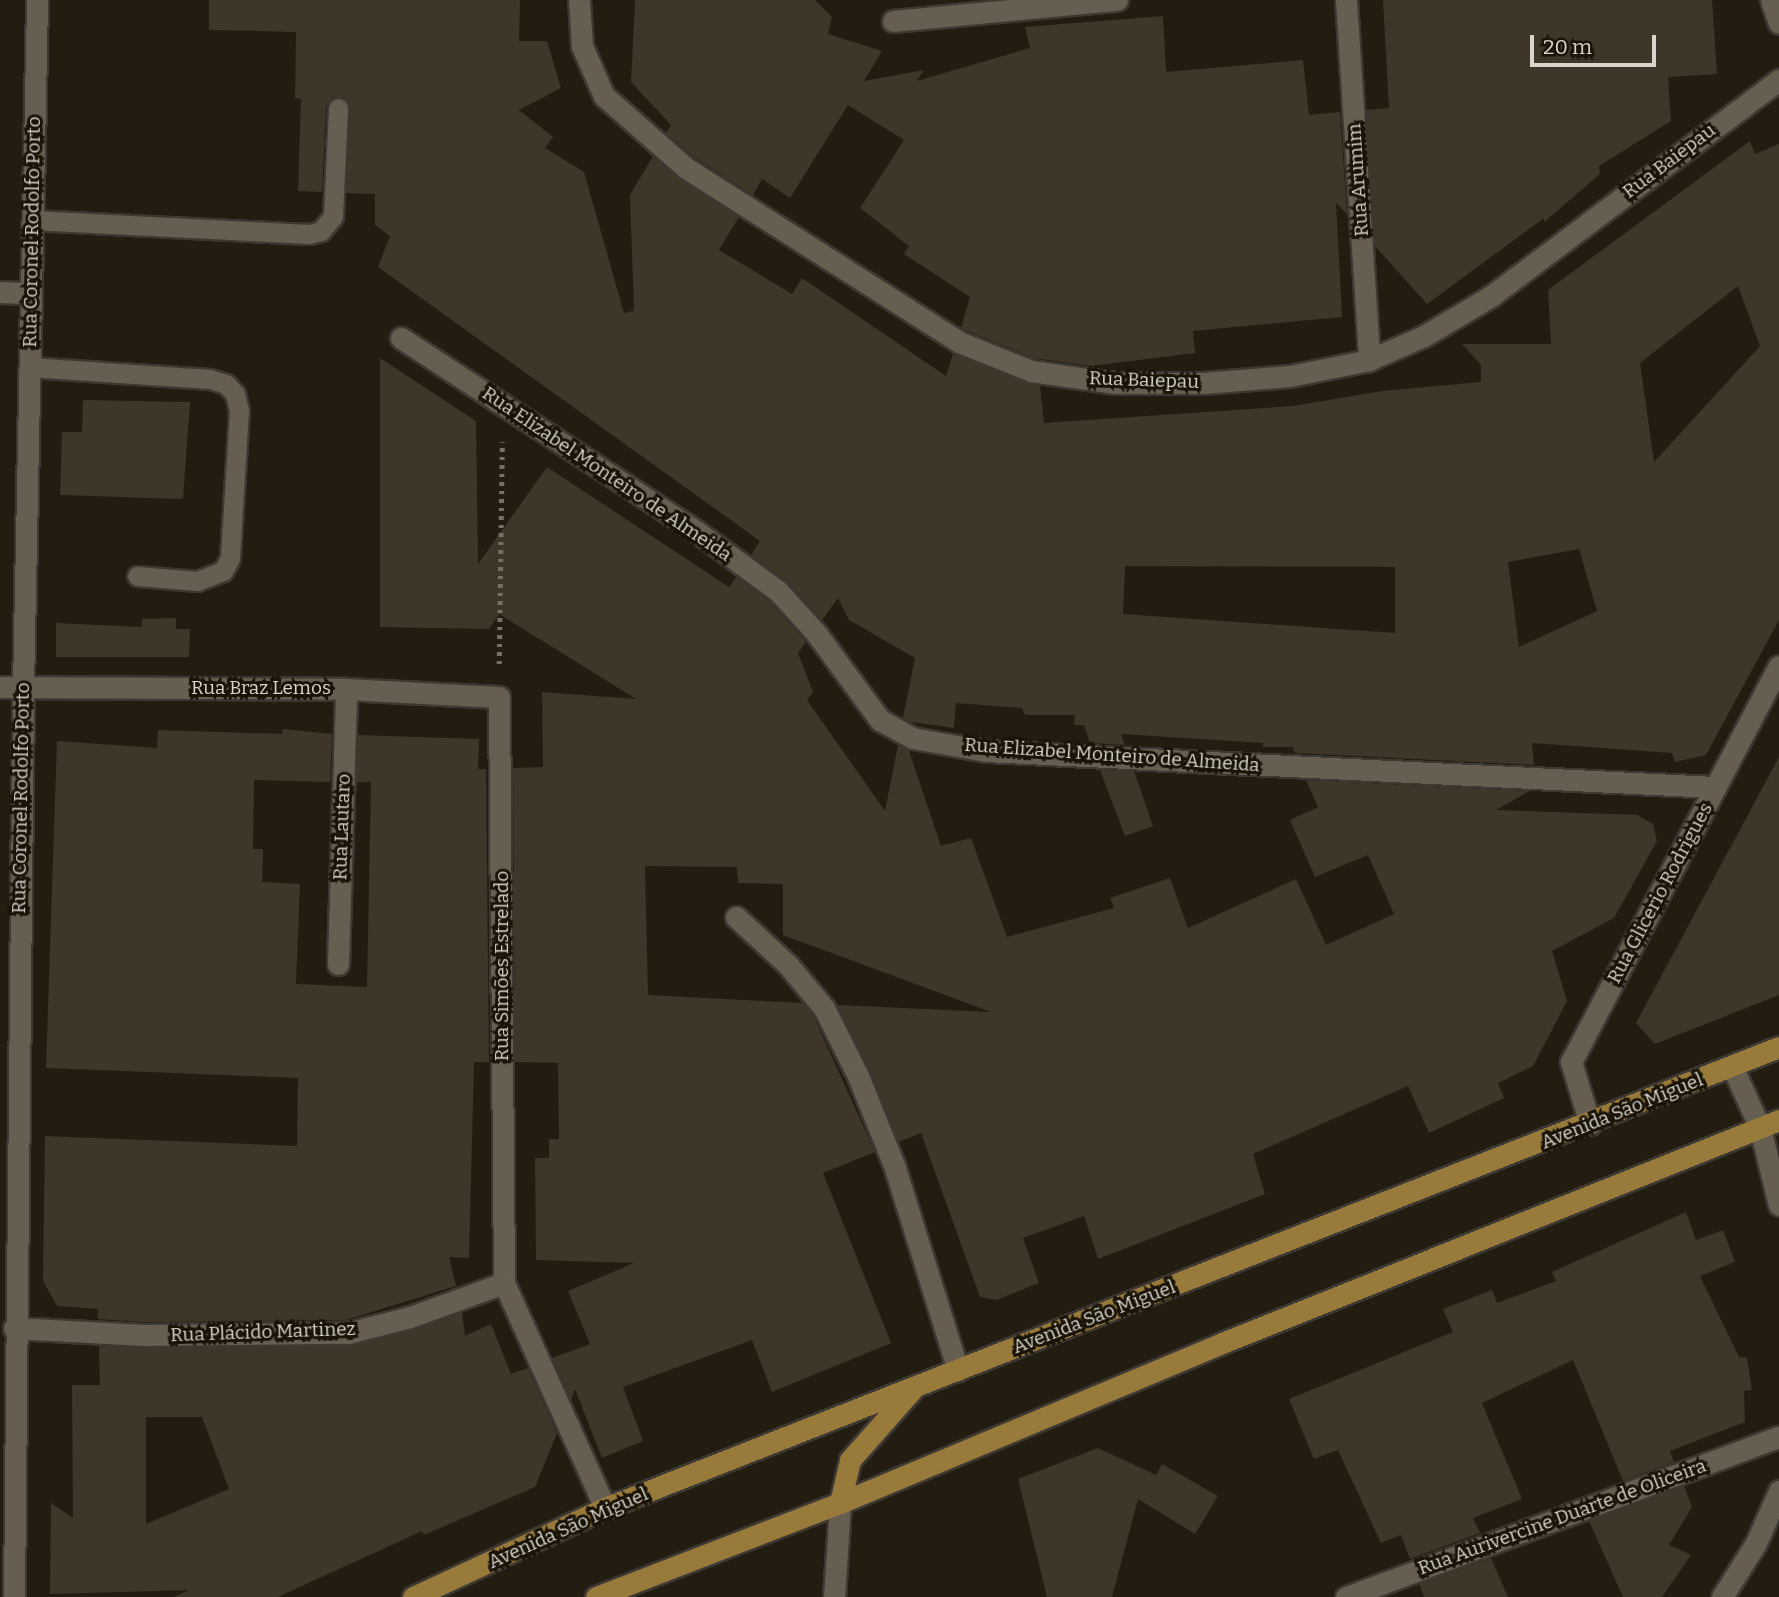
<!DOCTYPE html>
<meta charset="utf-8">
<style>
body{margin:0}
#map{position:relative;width:1779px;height:1597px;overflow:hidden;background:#231d11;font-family:Bitter,serif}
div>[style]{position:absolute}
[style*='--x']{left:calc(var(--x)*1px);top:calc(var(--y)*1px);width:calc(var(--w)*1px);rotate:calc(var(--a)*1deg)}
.building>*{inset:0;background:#3d3629}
.path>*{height:4.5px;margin-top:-2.25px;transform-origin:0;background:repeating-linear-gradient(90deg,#767167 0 3.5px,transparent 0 8.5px)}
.roads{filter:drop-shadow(2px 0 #3d3832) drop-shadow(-2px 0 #3d3832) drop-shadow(0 2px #3d3832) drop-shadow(0 -2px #3d3832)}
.lane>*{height:19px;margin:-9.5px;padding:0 9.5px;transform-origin:9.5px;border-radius:9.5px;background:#665f51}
.street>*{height:21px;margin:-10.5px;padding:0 10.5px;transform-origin:10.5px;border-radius:10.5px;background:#665f51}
.secondary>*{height:21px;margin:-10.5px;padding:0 10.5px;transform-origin:10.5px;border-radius:10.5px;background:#665f51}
.primary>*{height:21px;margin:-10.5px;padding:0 10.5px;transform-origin:10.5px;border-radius:10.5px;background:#987a3b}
span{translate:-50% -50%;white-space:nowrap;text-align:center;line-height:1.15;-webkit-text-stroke:6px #191308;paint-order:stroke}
.street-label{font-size:19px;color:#d9d5cd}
.scale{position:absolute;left:1530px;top:35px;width:126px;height:32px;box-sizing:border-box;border:4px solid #d9d5cd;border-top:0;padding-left:9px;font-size:21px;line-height:24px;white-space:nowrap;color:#d9d5cd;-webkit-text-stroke:5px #191308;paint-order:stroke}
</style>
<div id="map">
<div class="building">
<div style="clip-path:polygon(evenodd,209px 0,520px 0,519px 41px,547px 41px,561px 88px,519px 110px,553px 137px,545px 148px,584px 172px,624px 313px,634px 311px,630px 195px,653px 156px,739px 217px,719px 250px,792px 294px,802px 278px,946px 376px,953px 354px,1040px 386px,1044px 423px,1293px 406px,1382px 391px,1481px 382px,1481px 365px,1462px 344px,1551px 344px,1548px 290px,1750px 141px,1755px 154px,1779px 144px,1779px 620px,1706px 755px,1675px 762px,1672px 753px,1532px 743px,1534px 765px,1295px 753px,1293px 747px,1263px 747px,1263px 743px,1121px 734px,1125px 745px,1090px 743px,1084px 725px,1074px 725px,1075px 715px,1025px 715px,1022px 708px,956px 703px,954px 728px,910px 722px,903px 718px,915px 658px,849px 620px,838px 598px,822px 620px,788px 582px,751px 555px,760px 541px,378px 267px,390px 236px,375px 225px,375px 194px,346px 193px,350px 109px,344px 97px,333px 97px,326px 107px,322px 192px,298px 191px,301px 99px,295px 98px,296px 32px,209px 30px,209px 0,1738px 286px,1760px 346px,1654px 462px,1640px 363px,1738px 286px,209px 0,1579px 549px,1597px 611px,1519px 647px,1508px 562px,1579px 549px,209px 0,1125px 566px,1395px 567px,1395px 633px,1123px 614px,1125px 566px)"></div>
<div style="clip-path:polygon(635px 0,815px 0,832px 17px,828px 34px,882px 51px,864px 81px,924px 70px,917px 81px,1030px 48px,1025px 27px,1163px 16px,1166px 72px,1303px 60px,1309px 115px,1340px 112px,1347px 214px,1336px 203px,1342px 317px,1193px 331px,1195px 353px,1090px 366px,1034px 358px,965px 330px,961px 328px,970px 297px,904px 254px,909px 246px,860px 208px,904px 140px,848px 105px,790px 198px,762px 179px,753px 195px,694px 157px,666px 133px,671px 125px,631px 82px)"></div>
<div style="clip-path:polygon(1383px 0,1712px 0,1717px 74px,1668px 77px,1671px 121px,1599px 166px,1600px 174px,1544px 222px,1544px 218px,1427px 304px,1375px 246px,1366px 110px,1389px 108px)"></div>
<div style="clip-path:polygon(380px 358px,476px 421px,478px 564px,547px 467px,729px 587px,736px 577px,769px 601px,806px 642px,798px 653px,813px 692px,807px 700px,885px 811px,898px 745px,909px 751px,941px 846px,971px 838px,1007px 937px,1114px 908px,1110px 898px,1170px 878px,1188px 928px,1296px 879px,1326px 945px,1394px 914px,1368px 855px,1315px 877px,1290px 820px,1318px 807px,1306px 780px,1530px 791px,1496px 810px,1637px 815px,1653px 824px,1657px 841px,1614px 918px,1552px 951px,1567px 1001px,1533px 1066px,1498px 1083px,1504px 1098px,1429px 1133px,1408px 1086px,1253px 1154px,1265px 1194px,1098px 1259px,1084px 1216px,1023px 1238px,1039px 1283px,996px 1300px,980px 1297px,921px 1133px,899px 1142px,837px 1005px,991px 1012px,783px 935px,783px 884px,738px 883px,737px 867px,645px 866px,648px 995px,803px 1003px,813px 1015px,875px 1152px,823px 1173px,891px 1343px,772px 1392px,752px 1340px,623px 1387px,643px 1441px,602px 1458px,575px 1389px,571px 1400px,552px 1358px,590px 1344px,568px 1291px,634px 1263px,536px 1260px,535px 1158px,549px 1158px,549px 1139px,559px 1139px,558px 1063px,515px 1062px,513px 768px,543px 767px,542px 692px,636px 699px,499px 614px,489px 629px,380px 627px)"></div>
<div style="clip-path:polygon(83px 400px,190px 402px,183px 499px,60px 495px,62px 432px,82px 432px)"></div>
<div style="clip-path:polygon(176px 618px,176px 629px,190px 629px,189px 657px,56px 657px,56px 623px,142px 627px,142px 619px)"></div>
<div style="clip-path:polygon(283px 729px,332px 734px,330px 782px,254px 780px,253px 849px,263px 849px,262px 882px,300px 884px,296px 984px,367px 987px,371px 782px,356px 782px,358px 735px,479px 739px,478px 769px,486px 769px,489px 1062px,474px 1062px,469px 1258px,449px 1257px,456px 1286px,346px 1320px,144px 1322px,98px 1319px,98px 1309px,57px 1306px,43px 1281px,45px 1136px,297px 1146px,298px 1078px,46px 1068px,57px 741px,157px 748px,158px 730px,282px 734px)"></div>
<div style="clip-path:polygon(1779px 757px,1779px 995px,1655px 1044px,1636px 1023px)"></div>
<div style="clip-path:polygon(1100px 770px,1134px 771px,1153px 826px,1125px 836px)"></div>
<div style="clip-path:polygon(1686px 1212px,1696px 1240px,1723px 1230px,1735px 1262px,1700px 1276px,1739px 1357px,1747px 1358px,1752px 1390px,1744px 1391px,1745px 1422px,1670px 1451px,1674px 1462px,1623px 1481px,1573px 1360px,1482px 1403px,1522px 1499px,1473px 1518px,1480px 1533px,1410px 1559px,1401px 1535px,1381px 1543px,1338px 1450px,1314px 1459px,1289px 1399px,1453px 1332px,1443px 1309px,1492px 1290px,1497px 1303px,1556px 1281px,1552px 1272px)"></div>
<div style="clip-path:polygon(evenodd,462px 1312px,465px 1336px,491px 1324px,511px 1374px,528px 1368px,557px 1433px,535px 1487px,424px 1535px,422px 1531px,278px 1597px,174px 1597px,189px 1590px,50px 1594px,51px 1503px,73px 1518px,72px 1385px,100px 1385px,99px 1346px,348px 1346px,462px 1312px,146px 1417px,202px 1417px,229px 1489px,146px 1524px,146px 1417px)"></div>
<div style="clip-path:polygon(1098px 1448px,1156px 1475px,1162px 1464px,1218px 1496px,1195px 1534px,1138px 1499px,1112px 1597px,1047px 1597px,1018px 1479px)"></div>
<div style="clip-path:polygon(1684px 1486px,1692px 1507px,1669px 1545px,1691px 1555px,1662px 1597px,1623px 1597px,1589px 1521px)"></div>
<div style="clip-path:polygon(1491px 1558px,1508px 1597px,1424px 1597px,1419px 1584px)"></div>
</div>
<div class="path">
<div style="--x:499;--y:664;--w:222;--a:-89.2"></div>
</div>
<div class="roads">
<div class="lane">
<div style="--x:32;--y:220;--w:277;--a:2.9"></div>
<div style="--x:309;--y:234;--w:12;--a:-14"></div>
<div style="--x:321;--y:231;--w:19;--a:-51"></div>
<div style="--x:333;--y:216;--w:108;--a:-87.3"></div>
<div style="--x:29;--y:367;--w:181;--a:3.8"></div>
<div style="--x:210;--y:379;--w:17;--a:17"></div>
<div style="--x:226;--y:384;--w:13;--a:48"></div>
<div style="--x:235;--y:394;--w:16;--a:76"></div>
<div style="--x:239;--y:410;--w:148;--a:93.5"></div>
<div style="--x:230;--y:558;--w:15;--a:118"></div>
<div style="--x:223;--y:571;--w:28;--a:159"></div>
<div style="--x:197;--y:581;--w:60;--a:-175.2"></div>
</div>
<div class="street">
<div style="--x:579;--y:0;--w:46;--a:86.3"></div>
<div style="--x:582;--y:46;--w:55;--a:66.3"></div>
<div style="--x:604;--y:96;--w:109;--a:41.3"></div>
<div style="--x:686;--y:168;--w:324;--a:32.5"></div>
<div style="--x:959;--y:342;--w:78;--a:21.9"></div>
<div style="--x:1031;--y:371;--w:84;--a:8.2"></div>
<div style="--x:1114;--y:383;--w:89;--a:0"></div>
<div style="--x:1203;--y:383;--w:87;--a:-4.6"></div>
<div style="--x:1290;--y:376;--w:81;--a:-11.4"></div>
<div style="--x:1369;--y:360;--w:60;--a:-23.6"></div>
<div style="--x:1424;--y:336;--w:78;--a:-30.8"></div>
<div style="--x:1491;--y:296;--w:360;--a:-36.9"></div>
<div style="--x:1346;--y:0;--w:361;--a:86.3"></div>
<div style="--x:1771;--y:0;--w:24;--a:71"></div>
<div style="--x:893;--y:21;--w:225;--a:-5.4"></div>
<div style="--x:0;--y:292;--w:31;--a:2"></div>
<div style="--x:401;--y:338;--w:353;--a:33.2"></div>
<div style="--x:696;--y:531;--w:102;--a:36.2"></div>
<div style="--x:778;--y:591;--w:57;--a:47.9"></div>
<div style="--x:816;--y:633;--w:108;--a:53.7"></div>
<div style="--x:880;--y:720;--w:37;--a:29"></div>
<div style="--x:912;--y:738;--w:75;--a:10"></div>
<div style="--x:986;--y:751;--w:730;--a:2.83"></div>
<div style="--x:0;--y:687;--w:346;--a:0.3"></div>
<div style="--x:346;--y:689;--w:153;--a:3"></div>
<div style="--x:499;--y:697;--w:586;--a:89.51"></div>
<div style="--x:504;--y:1283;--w:247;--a:65.8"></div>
<div style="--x:736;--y:917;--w:71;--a:42.7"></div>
<div style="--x:788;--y:965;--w:56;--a:50.1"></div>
<div style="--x:824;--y:1008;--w:76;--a:63.4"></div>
<div style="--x:858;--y:1076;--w:96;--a:68"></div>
<div style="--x:894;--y:1165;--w:215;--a:72.7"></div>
<div style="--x:338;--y:964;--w:275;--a:-88.3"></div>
<div style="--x:1590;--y:1124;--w:65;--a:-107"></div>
<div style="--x:1571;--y:1062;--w:447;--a:-62.3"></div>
<div style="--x:14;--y:1328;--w:130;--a:3.1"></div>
<div style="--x:144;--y:1335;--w:204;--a:-0.6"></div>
<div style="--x:348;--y:1333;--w:64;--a:-14.5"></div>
<div style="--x:410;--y:1317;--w:100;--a:-19.9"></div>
<div style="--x:14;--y:1597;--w:910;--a:-89.43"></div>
<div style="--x:23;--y:687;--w:687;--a:-88.83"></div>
<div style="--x:1346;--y:1597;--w:462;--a:-20.3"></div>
</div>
<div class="secondary">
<div style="--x:1732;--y:1066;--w:68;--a:65.7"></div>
<div style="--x:1760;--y:1128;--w:79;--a:76.1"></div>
<div style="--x:834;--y:1597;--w:94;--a:-86.3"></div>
<div style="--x:1722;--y:1597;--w:64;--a:-57.8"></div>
<div style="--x:1756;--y:1543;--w:57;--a:-66.1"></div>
</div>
<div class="primary">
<div style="--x:840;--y:1503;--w:44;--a:-76.9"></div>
<div style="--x:850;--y:1460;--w:94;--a:-48.5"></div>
<div style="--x:413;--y:1597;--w:212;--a:-24.9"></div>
<div style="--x:605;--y:1508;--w:1261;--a:-21.44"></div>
<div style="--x:596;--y:1597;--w:261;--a:-21.1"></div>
<div style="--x:840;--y:1503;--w:414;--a:-22.7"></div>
<div style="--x:1222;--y:1343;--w:600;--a:-21.82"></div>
</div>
</div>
<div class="street-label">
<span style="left:1669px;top:161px;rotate:-37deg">Rua Baiepau</span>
<span style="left:1358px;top:180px;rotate:-94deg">Rua Arumim</span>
<span style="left:32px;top:232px;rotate:-89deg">Rua Coronel Rodolfo Porto</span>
<span style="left:1144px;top:380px;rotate:2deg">Rua Baiepau</span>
<span style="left:607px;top:474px;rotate:34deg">Rua Elizabel Monteiro de Almeida</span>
<span style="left:261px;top:688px">Rua Braz Lemos</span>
<span style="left:1112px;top:755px;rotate:4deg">Rua Elizabel Monteiro de Almeida</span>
<span style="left:21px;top:798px;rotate:-89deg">Rua Coronel Rodolfo Porto</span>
<span style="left:342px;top:827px;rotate:-88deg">Rua Lautaro</span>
<span style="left:1660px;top:893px;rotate:-62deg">Rua Glicerio Rodrigues</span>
<span style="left:502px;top:966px;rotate:-90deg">Rua Simões Estrelado</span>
<span style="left:1622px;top:1111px;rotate:-22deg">Avenida São Miguel</span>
<span style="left:1094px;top:1317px;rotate:-21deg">Avenida São Miguel</span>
<span style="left:263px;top:1332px;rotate:-2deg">Rua Plácido Martinez</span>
<span style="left:1562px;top:1517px;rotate:-20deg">Rua Aurivercine Duarte de Oliceira</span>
<span style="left:568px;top:1528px;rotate:-24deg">Avenida São Miguel</span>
</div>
<div class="scale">20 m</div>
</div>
